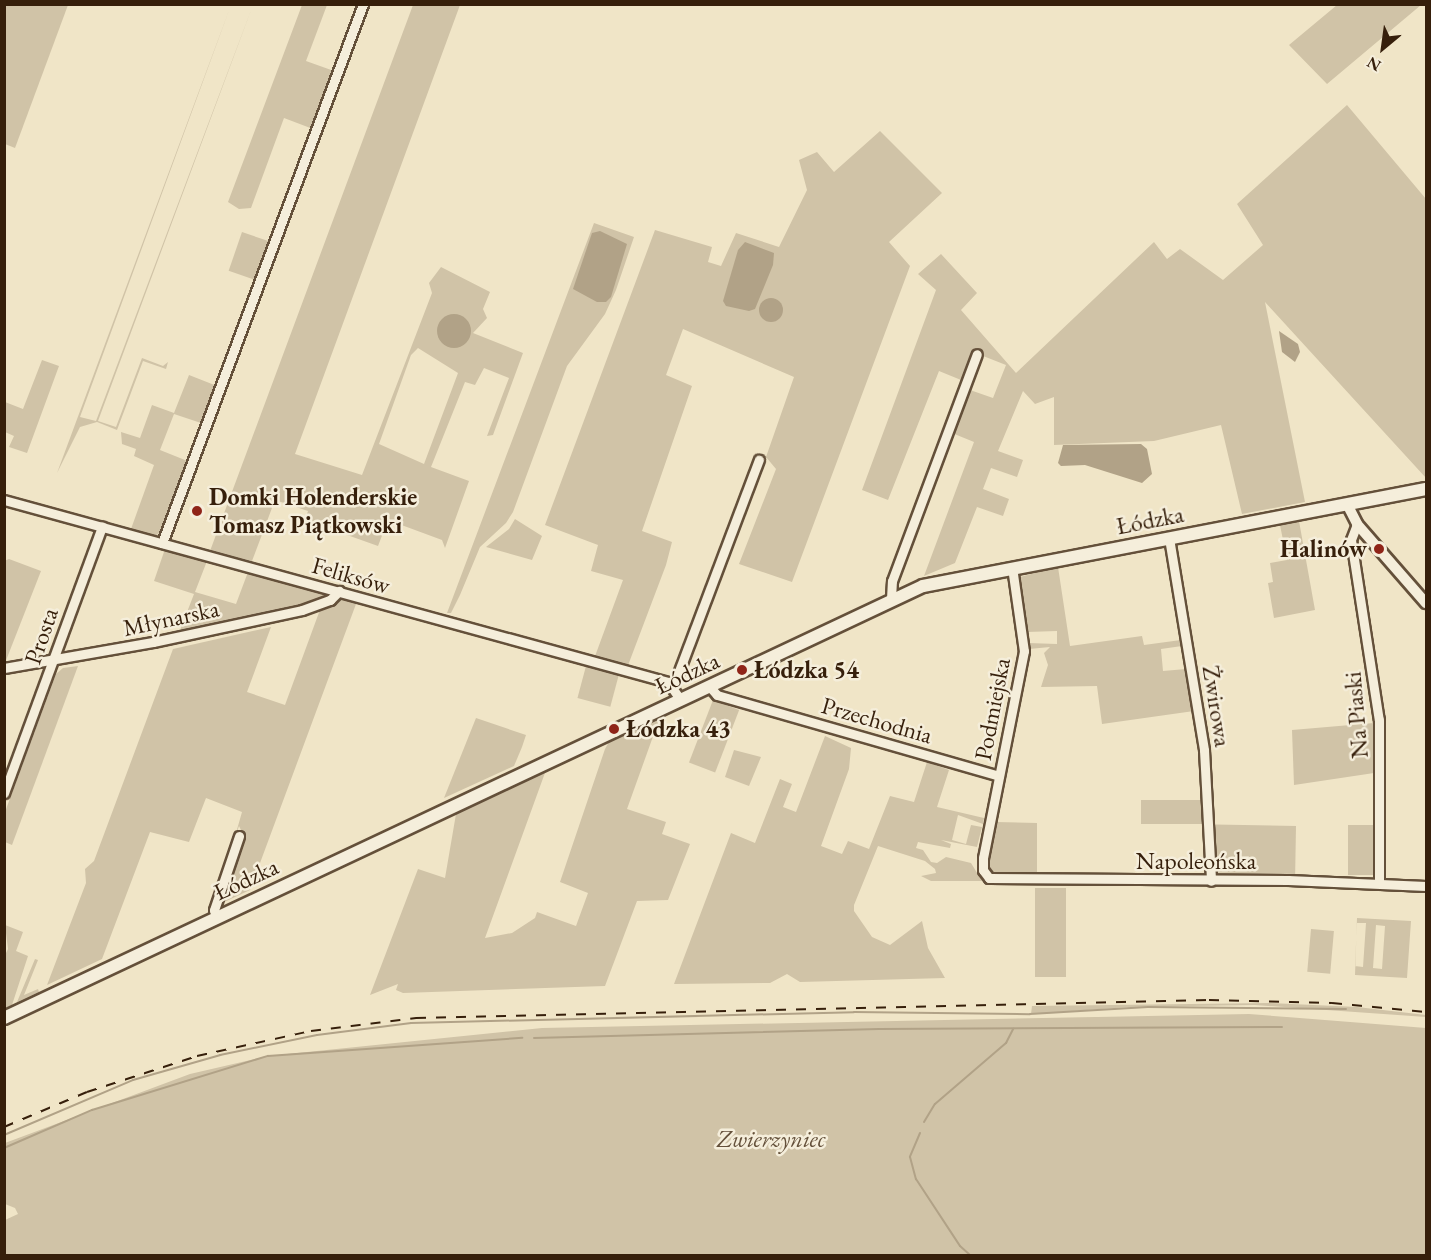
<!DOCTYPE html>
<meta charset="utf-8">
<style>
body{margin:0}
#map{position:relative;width:1431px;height:1260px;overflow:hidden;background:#f0e5c7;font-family:"EB Garamond",serif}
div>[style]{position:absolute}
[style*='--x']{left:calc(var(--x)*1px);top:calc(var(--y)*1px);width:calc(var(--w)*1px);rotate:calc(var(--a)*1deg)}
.green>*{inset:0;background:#d0c3a7;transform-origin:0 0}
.water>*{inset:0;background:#b1a287}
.round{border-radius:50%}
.stream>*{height:2px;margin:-1px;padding:0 1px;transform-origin:1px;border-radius:1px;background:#b1a287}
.roads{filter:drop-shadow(2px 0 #64503a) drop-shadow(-2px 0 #64503a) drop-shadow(0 2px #64503a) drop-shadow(0 -2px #64503a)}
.minor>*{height:9px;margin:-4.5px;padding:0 4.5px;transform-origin:4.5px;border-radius:4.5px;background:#f5eedb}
.tertiary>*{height:10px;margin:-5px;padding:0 5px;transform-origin:5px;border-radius:5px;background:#f5eedb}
.secondary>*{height:12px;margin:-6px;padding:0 6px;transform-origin:6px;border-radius:6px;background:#f5eedb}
.rail>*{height:2px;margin-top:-1px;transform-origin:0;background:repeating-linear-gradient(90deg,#361f0b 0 10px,transparent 0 20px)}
.dots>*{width:16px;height:16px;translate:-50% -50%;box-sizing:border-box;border:3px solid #f5eedb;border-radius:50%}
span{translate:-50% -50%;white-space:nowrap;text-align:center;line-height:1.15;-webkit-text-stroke:5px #f5eedb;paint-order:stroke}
.poi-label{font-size:24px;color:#361f0b;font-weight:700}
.left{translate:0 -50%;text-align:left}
.right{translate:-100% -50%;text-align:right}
.street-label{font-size:24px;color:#361f0b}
.park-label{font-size:24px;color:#64503a;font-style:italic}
.frame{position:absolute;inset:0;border:6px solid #361f0b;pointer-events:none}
.north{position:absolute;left:1353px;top:18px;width:60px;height:60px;-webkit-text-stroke:4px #f5eedb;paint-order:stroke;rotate:209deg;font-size:16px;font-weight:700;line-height:24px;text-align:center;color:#361f0b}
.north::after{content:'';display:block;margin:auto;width:21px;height:27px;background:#361f0b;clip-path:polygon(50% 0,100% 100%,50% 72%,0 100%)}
</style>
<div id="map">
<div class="green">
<div style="clip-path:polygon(4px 5px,68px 5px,15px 148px,5px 144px)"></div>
<div style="clip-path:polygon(231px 5px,80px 417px,96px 421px,253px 5px,98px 421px,116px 427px,142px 358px,163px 366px,168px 362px,166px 369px,143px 361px,117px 430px,97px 422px,80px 427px,57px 473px)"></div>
<div style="clip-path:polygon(302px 5px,327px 5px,306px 61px,334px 71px,313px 129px,284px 118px,251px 208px,239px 209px,228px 202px)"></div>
<div style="clip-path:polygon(evenodd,413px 5px,460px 5px,295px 454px,362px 475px,432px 293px,429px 283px,441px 267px,490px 292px,483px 309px,487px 318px,473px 333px,523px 353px,493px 435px,487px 436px,509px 378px,484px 368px,475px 385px,465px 382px,431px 467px,469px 481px,445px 548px,442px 540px,388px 520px,378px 546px,305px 520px,308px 511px,275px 500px,252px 561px,210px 551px,413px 5px,418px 348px,458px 373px,424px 464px,379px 444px,411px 355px,418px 348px)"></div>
<div style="clip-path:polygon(1337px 5px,1337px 4px,1421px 5px,1327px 84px,1289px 45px)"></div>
<div style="clip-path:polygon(1347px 105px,1426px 199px,1426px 478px,1265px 302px,1305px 502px,1242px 514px,1221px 425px,1154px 441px,1054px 445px,1054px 397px,1035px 404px,1023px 391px,998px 451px,1023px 460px,1017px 477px,991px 468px,983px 489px,1009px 499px,1003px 516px,977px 507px,955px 563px,924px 576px,974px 442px,952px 433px,970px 390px,993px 398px,1006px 365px,973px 352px,961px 380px,939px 371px,888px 500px,862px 490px,936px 290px,918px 274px,941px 254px,977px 293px,961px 310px,1016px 373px,1154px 242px,1167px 259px,1180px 249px,1223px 280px,1263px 245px,1237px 204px)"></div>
<div style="clip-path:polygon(880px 131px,942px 193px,889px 242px,910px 266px,792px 582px,739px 564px,776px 469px,766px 457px,794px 377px,683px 329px,666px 375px,692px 386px,642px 531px,672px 542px,666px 565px,627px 668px,594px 659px,623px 580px,591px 571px,598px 545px,545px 525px,655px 230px,712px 247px,708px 262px,721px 266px,736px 233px,779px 247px,807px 190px,799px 160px,817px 152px,834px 172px)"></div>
<div style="clip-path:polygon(594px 223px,634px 237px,616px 290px,605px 314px,567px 366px,513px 512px,506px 523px,480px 547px,460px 595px,451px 613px,447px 613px)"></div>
<div style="left:242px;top:232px;width:31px;height:41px;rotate:19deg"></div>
<div style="clip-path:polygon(42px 360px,59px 366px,27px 453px,9px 447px,14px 436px,5px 432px,5px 402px,23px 409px)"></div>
<div style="clip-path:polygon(189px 375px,217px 386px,204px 424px,174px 414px,160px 450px,190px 462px,164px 530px,155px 536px,131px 529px,154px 465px,134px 456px,136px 449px,122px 444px,121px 432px,140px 438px,152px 405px,174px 413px)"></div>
<div style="clip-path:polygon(515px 519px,542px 536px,532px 560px,486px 547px,509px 529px)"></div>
<div style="clip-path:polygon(1299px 521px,1315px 610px,1274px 618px,1268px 583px,1273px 582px,1270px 563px,1287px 560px,1280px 525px)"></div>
<div style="clip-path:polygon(165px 549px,207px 561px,195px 592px,236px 604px,248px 572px,235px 567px,341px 595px,179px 633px,194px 594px,154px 581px)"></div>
<div style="clip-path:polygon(9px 559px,41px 571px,5px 663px,4px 561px)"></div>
<div style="clip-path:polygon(1058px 567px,1070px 646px,1142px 636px,1144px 645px,1181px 640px,1182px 646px,1161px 649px,1163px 671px,1186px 669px,1194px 711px,1102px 724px,1097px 686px,1041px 687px,1048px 665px,1044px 653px,1050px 647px,1029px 649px,1028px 643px,1057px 644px,1057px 631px,1027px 632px,1020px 577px)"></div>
<div style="clip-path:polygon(348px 597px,356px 604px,250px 890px,220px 904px,242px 832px,239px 826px,234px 840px,242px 812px,206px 798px,189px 842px,150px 832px,102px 959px,47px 985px,86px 883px,85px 869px,94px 861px,173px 649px,271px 627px,247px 692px,285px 705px,321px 607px)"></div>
<div style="clip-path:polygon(78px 666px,12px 845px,5px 842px,5px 812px,56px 674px,63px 668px)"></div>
<div style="left:586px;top:666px;width:34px;height:33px;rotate:15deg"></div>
<div style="left:713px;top:700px;width:28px;height:67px;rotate:21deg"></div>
<div style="clip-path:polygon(660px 717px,627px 809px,666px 822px,662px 834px,690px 844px,668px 900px,637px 901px,605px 986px,403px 993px,396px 990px,398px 984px,370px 995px,418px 869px,445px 878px,456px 814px,546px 770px,485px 938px,512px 933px,535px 918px,537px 912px,576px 926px,588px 893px,560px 882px,605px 749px,610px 740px)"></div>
<div style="clip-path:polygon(476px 718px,526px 735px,522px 747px,514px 766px,444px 798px)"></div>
<div style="clip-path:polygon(1374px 723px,1374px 773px,1294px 785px,1292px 730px)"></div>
<div style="clip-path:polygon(825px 736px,851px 748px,849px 769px,821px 846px,842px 854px,848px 841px,869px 849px,890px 796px,914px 802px,927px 762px,949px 770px,937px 807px,984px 818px,983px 824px,958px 815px,952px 840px,966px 844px,971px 825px,982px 827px,977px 847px,941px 840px,951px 844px,950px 848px,918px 842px,916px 848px,923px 850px,931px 862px,937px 863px,946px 857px,971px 863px,982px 881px,931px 881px,921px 876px,936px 873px,935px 869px,925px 861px,878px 846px,854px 905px,854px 911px,872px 937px,890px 945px,922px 921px,928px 948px,945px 978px,800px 982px,787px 974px,770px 983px,674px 984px,731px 833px,755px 843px,780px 779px,792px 784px,783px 807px,796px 812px)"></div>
<div style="clip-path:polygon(734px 750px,761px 757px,749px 786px,725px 777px)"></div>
<div style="left:1141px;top:800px;width:62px;height:24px"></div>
<div style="clip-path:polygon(996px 822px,1037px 823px,1037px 876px,997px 876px,987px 865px)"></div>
<div style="left:1348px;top:825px;width:26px;height:50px"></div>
<div style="left:1296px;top:826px;width:48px;height:81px;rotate:91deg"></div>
<div style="left:1035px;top:888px;width:31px;height:89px"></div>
<div style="clip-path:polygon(evenodd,1357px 918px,1411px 921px,1407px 978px,1355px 975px,1357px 918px,1357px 923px,1366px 923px,1363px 967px,1355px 966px,1357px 923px,1357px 918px,1376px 925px,1385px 926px,1382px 969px,1373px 968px,1376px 925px)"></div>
<div style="clip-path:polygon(5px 925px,23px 932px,16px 951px,28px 956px,12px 1005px,5px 1008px,5px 955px,8px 949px)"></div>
<div style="left:1311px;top:929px;width:23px;height:43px;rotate:5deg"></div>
<div style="clip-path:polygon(35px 959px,38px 960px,24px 995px,38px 989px,39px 992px,17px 1002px)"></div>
<div style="clip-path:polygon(1270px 1003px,1357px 1007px,1426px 1015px,1426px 1017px,1255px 1005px,1129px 1007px,1031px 1014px,1032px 1006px)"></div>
<div style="clip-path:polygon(1249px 1014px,1426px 1028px,1426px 1255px,5px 1255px,5px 1220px,18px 1214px,15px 1208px,5px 1204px,5px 1143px,190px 1074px,268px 1056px,542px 1028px)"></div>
</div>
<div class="water">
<div style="clip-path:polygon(600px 231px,627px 244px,611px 297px,606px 302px,597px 302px,573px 289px,592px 233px)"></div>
<div style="clip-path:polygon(745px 242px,774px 253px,773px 265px,755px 309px,749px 311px,726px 306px,723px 301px,738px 250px)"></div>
<div class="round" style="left:759px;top:298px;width:24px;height:24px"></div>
<div class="round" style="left:437px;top:314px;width:34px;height:34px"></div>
<div style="clip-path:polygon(1279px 331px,1298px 344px,1300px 352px,1295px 362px,1282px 352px)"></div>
<div style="clip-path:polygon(1141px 444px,1147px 449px,1152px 474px,1142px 483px,1085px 465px,1061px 466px,1058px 463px,1063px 445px)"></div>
</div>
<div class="stream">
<div style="--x:534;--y:1038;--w:345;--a:-1.5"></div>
<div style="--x:879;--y:1029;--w:403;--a:-0.3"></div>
<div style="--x:924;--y:1122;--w:21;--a:-59"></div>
<div style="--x:935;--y:1104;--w:94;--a:-40.7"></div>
<div style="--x:1006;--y:1043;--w:16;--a:-63"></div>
<div style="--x:920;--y:1133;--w:26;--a:113"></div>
<div style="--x:910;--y:1157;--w:23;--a:75"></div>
<div style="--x:916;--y:1179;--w:80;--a:56.7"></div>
<div style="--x:960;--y:1246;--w:15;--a:42"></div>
<div style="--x:4;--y:1135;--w:140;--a:-23.1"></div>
<div style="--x:133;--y:1080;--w:91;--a:-16"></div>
<div style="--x:220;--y:1055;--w:99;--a:-11.7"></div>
<div style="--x:317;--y:1035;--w:95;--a:-7.3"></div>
<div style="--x:411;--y:1023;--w:443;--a:-1.4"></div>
<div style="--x:854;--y:1012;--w:176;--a:0.7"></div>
<div style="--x:1030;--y:1014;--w:118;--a:-3.4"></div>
<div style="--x:1148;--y:1007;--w:198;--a:0.6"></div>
<div style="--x:4;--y:1148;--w:96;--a:-23.4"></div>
<div style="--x:92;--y:1110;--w:184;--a:-17.1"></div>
<div style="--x:268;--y:1056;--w:255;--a:-4.1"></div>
</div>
<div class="roads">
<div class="minor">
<div style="--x:4;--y:500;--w:688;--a:15.33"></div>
<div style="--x:668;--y:682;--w:21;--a:55"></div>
<div style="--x:1357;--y:524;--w:17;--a:111"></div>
<div style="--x:1351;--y:540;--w:182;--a:81.2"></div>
<div style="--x:1379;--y:720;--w:163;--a:90"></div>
<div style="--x:1169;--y:538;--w:215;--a:80.6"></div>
<div style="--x:1204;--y:750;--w:131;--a:86.9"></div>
<div style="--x:162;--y:543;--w:575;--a:-69.55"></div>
<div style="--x:1012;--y:567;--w:85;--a:81.9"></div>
<div style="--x:1024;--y:651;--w:211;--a:101.2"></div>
<div style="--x:983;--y:858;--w:12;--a:90"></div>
<div style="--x:983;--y:870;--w:10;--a:53"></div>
<div style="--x:989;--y:878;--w:299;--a:0.4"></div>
<div style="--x:1288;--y:880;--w:138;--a:2.5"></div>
<div style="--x:891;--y:599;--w:18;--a:-87"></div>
<div style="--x:892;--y:581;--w:242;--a:-69.5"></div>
<div style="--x:4;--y:668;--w:151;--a:-9.9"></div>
<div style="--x:153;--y:642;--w:152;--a:-12.1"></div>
<div style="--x:302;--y:610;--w:30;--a:-20"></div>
<div style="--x:330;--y:600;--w:13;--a:-45"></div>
<div style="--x:709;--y:686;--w:12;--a:48"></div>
<div style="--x:717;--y:695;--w:293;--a:16"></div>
<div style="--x:673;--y:687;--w:243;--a:-69.3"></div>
<div style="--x:4;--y:793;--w:284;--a:-69.8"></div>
<div style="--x:216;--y:917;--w:7;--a:-106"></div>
<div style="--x:214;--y:910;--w:78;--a:-71.3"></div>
</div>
<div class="tertiary">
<div style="--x:1347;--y:504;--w:22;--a:63"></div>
<div style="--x:1357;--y:524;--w:105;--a:48.9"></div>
</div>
<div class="secondary">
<div style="--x:4;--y:1018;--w:1015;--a:-25.18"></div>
<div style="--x:923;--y:586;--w:512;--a:-10.92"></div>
</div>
</div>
<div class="rail">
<div style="--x:4;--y:1127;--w:90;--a:-22.9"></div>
<div style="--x:87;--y:1092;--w:116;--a:-18.1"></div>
<div style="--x:197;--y:1056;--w:117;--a:-12.4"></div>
<div style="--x:311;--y:1031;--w:106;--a:-7.1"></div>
<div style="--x:416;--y:1018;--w:793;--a:-1.3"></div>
<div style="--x:1209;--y:1000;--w:123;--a:1.4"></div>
<div style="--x:1332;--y:1003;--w:94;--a:5.5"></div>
</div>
<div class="dots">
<div style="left:197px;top:511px;background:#8f2418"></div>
<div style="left:1379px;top:549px;background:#8f2418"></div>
<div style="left:742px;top:670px;background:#8f2418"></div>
<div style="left:614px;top:729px;background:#8f2418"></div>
</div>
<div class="poi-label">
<span class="left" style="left:209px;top:511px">Domki Holenderskie<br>Tomasz Piątkowski</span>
<span class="right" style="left:1367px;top:549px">Halinów</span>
<span class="left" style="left:754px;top:670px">Łódzka 54</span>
<span class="left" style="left:626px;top:729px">Łódzka 43</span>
</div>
<div class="street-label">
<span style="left:1150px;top:520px;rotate:-11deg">Łódzka</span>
<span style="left:351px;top:575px;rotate:16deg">Feliksów</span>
<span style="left:171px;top:618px;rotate:-12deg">Młynarska</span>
<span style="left:41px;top:636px;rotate:-71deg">Prosta</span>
<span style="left:687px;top:673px;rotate:-25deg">Łódzka</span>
<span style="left:1217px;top:706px;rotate:81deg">Żwirowa</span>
<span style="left:992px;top:709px;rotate:-79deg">Podmiejska</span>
<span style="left:1356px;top:715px;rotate:-95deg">Na Piaski</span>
<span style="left:877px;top:720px;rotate:16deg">Przechodnia</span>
<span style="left:1196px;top:861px">Napoleońska</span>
<span style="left:246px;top:879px;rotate:-25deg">Łódzka</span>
</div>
<div class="park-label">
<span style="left:771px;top:1139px">Zwierzyniec</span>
</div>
<div class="frame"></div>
<div class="north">N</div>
</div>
